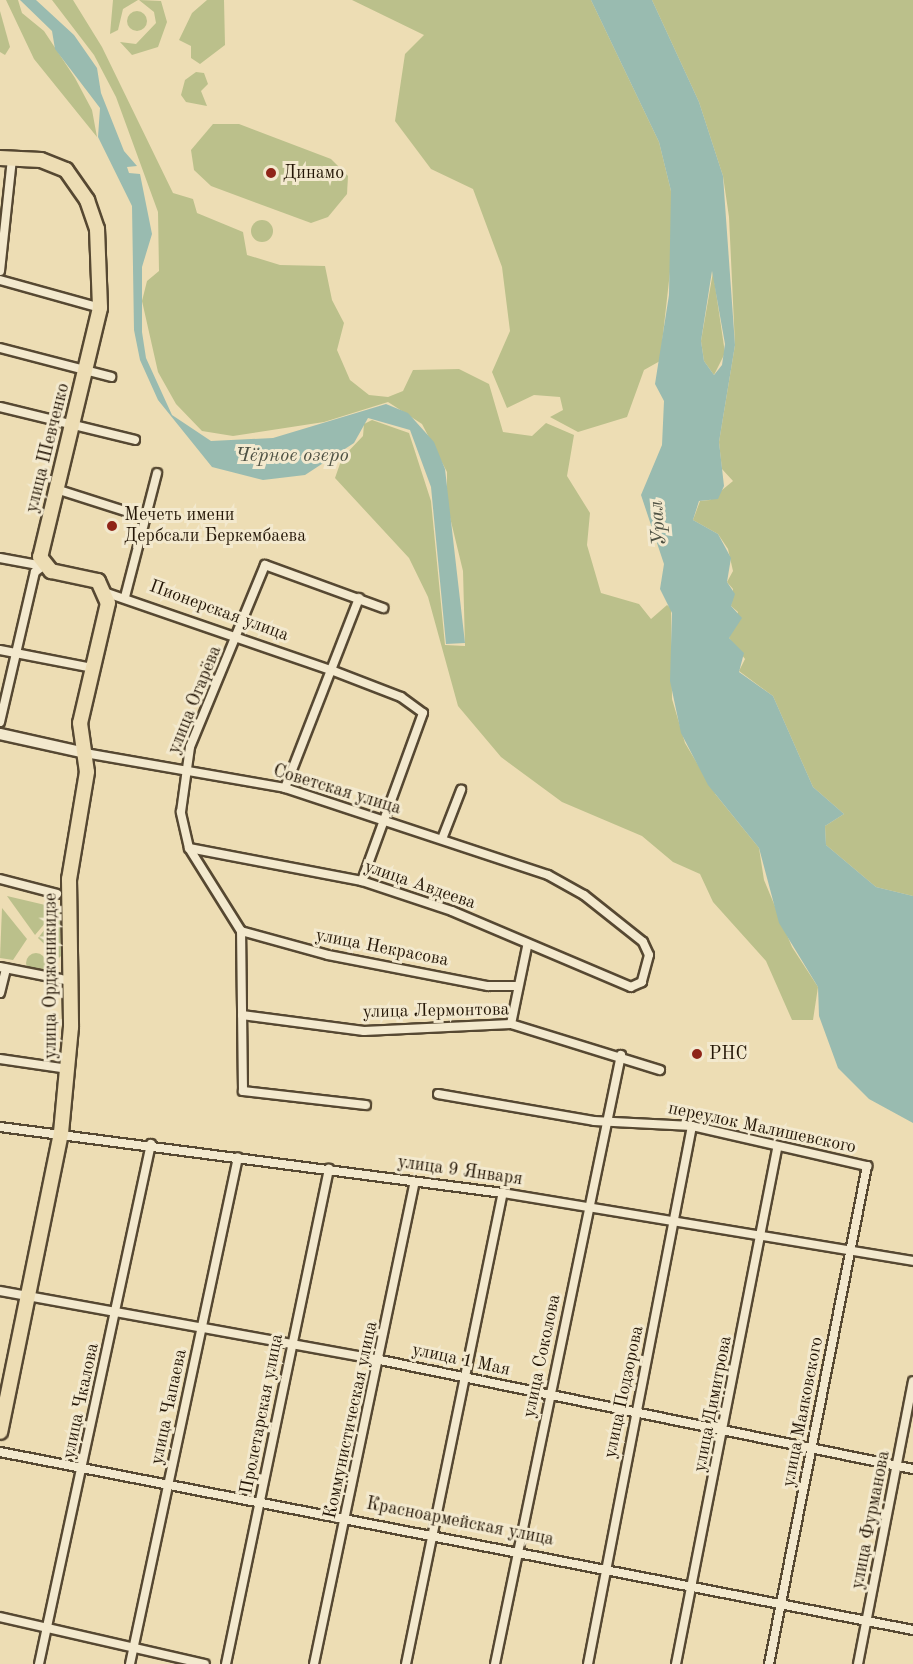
<!DOCTYPE html>
<meta charset="utf-8">
<style>
body{margin:0}
#map{position:relative;width:913px;height:1664px;overflow:hidden;background:#edddb4;font-family:"Old Standard TT",serif}
div>[style]{position:absolute}
[style*='--x']{left:calc(var(--x)*1px);top:calc(var(--y)*1px);width:calc(var(--w)*1px);rotate:calc(var(--a)*1deg)}
.green>*{inset:0;background:#bbc08b}
.round{border-radius:50%}
.water>*{inset:0;background:#99bbb0}
.roads{filter:drop-shadow(2px 0 #564832) drop-shadow(-2px 0 #564832) drop-shadow(0 2px #564832) drop-shadow(0 -2px #564832)}
.minor>*{height:8px;margin:-4px;padding:0 4px;transform-origin:4px;border-radius:4px;background:#f3e9ce}
.tertiary>*{height:10px;margin:-5px;padding:0 5px;transform-origin:5px;border-radius:5px;background:#f3e9ce}
.primary>*{height:14px;margin:-7px;padding:0 7px;transform-origin:7px;border-radius:7px;background:#edddb4}
.dots>*{width:16px;height:16px;translate:-50% -50%;box-sizing:border-box;border:3px solid #f3e9ce;border-radius:50%}
span{translate:-50% -50%;white-space:nowrap;text-align:center;line-height:1.15;-webkit-text-stroke:6px #f3e9ce;paint-order:stroke}
.poi-label{font-size:18px;color:#241606}
.left{translate:0 -50%;text-align:left}
.street-label{font-size:18px;color:#241606}
.water-label{font-size:20px;color:#4d5042;font-style:italic}
</style>
<div id="map">
<div class="green">
<div style="clip-path:polygon(6px 0,18px 0,22px 13px,44px 31px,75px 78px,92px 110px,97px 137px,34px 59px)"></div>
<div style="clip-path:polygon(52px 0,73px 0,102px 47px,173px 193px,193px 199px,197px 213px,243px 232px,247px 255px,280px 265px,325px 266px,332px 300px,344px 323px,337px 350px,350px 380px,369px 395px,388px 397px,403px 391px,413px 370px,459px 369px,489px 384px,503px 432px,532px 436px,546px 423px,574px 435px,567px 476px,590px 513px,587px 545px,601px 593px,639px 604px,651px 619px,667px 605px,671px 608px,672px 699px,685px 743px,716px 795px,759px 848px,764px 880px,792px 947px,818px 987px,813px 1020px,792px 1020px,766px 961px,713px 902px,700px 874px,673px 862px,642px 836px,562px 802px,501px 757px,458px 706px,428px 597px,409px 558px,335px 478px,342px 458px,363px 436px,364px 424px,372px 420px,409px 433px,431px 501px,445px 645px,465px 646px,463px 571px,447px 505px,447px 472px,422px 424px,388px 402px,324px 422px,233px 436px,202px 431px,176px 404px,158px 372px,142px 301px,147px 281px,159px 271px,158px 212px,116px 97px,94px 55px)"></div>
<div style="clip-path:polygon(113px 0,138px 0,123px 9px,118px 30px,110px 34px)"></div>
<div style="clip-path:polygon(139px 0,161px 1px,167px 22px,158px 47px,132px 55px,120px 42px,136px 44px,156px 23px,154px 12px)"></div>
<div style="clip-path:polygon(207px 0,224px 0,225px 45px,200px 64px,191px 58px,191px 46px,179px 40px,192px 13px)"></div>
<div style="clip-path:polygon(352px 0,591px 0,659px 142px,671px 191px,671px 263px,660px 361px,644px 370px,627px 417px,578px 432px,550px 417px,563px 410px,560px 397px,534px 395px,507px 408px,492px 372px,510px 331px,502px 267px,473px 189px,431px 169px,395px 121px,405px 54px,424px 35px)"></div>
<div style="clip-path:polygon(652px 0,913px 0,913px 896px,876px 887px,826px 845px,825px 826px,844px 814px,813px 787px,773px 696px,739px 671px,745px 659px,729px 638px,738px 612px,731px 606px,733px 589px,727px 582px,733px 571px,728px 549px,718px 534px,693px 520px,700px 501px,710px 500px,733px 481px,722px 469px,719px 442px,735px 345px,729px 217px,723px 176px,699px 102px)"></div>
<div style="clip-path:polygon(0 11px,10px 47px,5px 55px,0 52px)"></div>
<div class="round" style="left:127px;top:11px;width:20px;height:20px"></div>
<div style="clip-path:polygon(196px 72px,204px 73px,208px 84px,201px 91px,207px 106px,186px 102px,181px 95px,185px 80px)"></div>
<div style="clip-path:polygon(213px 124px,239px 124px,331px 159px,348px 176px,347px 194px,328px 217px,311px 223px,211px 186px,194px 170px,191px 150px)"></div>
<div class="round" style="left:251px;top:220px;width:22px;height:22px"></div>
<div style="clip-path:polygon(713px 272px,725px 353px,714px 375px,704px 361px,701px 341px)"></div>
<div style="clip-path:polygon(7px 896px,58px 908px,35px 935px)"></div>
<div style="clip-path:polygon(2px 908px,27px 939px,13px 960px,0 958px)"></div>
<div style="clip-path:polygon(60px 910px,61px 956px,59px 958px,38px 938px)"></div>
<div class="round" style="left:26px;top:953px;width:20px;height:20px"></div>
</div>
<div class="water">
<div style="clip-path:polygon(20px 0,36px 0,74px 35px,97px 68px,101px 93px,124px 151px,137px 166px,127px 167px,129px 173px,140px 174px,152px 234px,142px 267px,142px 332px,146px 358px,172px 415px,211px 441px,273px 438px,386px 404px,408px 413px,434px 442px,445px 469px,465px 643px,446px 644px,431px 487px,410px 430px,368px 418px,354px 443px,305px 475px,263px 480px,212px 467px,158px 400px,140px 360px,134px 330px,132px 206px,98px 137px,100px 108px,55px 49px,52px 31px)"></div>
<div style="clip-path:polygon(evenodd,591px 0,652px 0,699px 102px,723px 176px,735px 345px,719px 442px,724px 486px,718px 499px,699px 501px,693px 520px,718px 534px,731px 558px,727px 582px,735px 594px,731px 606px,742px 618px,729px 638px,744px 653px,739px 672px,773px 696px,813px 787px,844px 814px,825px 826px,826px 845px,876px 887px,913px 896px,913px 1123px,869px 1099px,838px 1068px,819px 1016px,818px 987px,779px 923px,759px 848px,708px 785px,681px 733px,670px 681px,672px 613px,660px 589px,664px 564px,641px 495px,662px 445px,664px 401px,655px 384px,669px 295px,671px 191px,659px 142px,591px 0,712px 271px,725px 344px,722px 365px,714px 375px,704px 361px,701px 341px,712px 271px)"></div>
</div>
<div class="roads">
<div class="minor">
<div style="--x:0;--y:271;--w:114;--a:-83.9"></div>
<div style="--x:0;--y:280;--w:104;--a:15.6"></div>
<div style="--x:0;--y:348;--w:115;--a:14.6"></div>
<div style="--x:0;--y:407;--w:139;--a:13.7"></div>
<div style="--x:56;--y:489;--w:92;--a:17.7"></div>
<div style="--x:0;--y:558;--w:44;--a:10.5"></div>
<div style="--x:107;--y:593;--w:237;--a:19"></div>
<div style="--x:331;--y:670;--w:75;--a:21.1"></div>
<div style="--x:401;--y:697;--w:27;--a:36"></div>
<div style="--x:423;--y:713;--w:179;--a:110"></div>
<div style="--x:125;--y:597;--w:128;--a:-75.5"></div>
<div style="--x:0;--y:650;--w:95;--a:11"></div>
<div style="--x:0;--y:722;--w:154;--a:-76.9"></div>
<div style="--x:35;--y:572;--w:10;--a:-37"></div>
<div style="--x:85;--y:753;--w:203;--a:9.9"></div>
<div style="--x:285;--y:788;--w:277;--a:18.3"></div>
<div style="--x:548;--y:875;--w:41;--a:29.1"></div>
<div style="--x:584;--y:895;--w:75;--a:38.5"></div>
<div style="--x:643;--y:942;--w:14;--a:65"></div>
<div style="--x:649;--y:955;--w:28;--a:105"></div>
<div style="--x:642;--y:982;--w:12;--a:156"></div>
<div style="--x:631;--y:987;--w:194;--a:-157"></div>
<div style="--x:452;--y:911;--w:95;--a:-161.6"></div>
<div style="--x:362;--y:881;--w:176;--a:-169.2"></div>
<div style="--x:285;--y:788;--w:204;--a:-68.7"></div>
<div style="--x:442;--y:839;--w:53;--a:-68.8"></div>
<div style="--x:0;--y:879;--w:59;--a:14.7"></div>
<div style="--x:241;--y:931;--w:90;--a:15.4"></div>
<div style="--x:328;--y:955;--w:163;--a:11"></div>
<div style="--x:488;--y:986;--w:30;--a:0"></div>
<div style="--x:0;--y:967;--w:72;--a:11.2"></div>
<div style="--x:0;--y:993;--w:25;--a:-76"></div>
<div style="--x:242;--y:1015;--w:123;--a:7.5"></div>
<div style="--x:364;--y:1031;--w:147;--a:-2.7"></div>
<div style="--x:511;--y:1024;--w:156;--a:17.2"></div>
<div style="--x:511;--y:1024;--w:79;--a:-78.3"></div>
<div style="--x:0;--y:1059;--w:69;--a:8.4"></div>
<div style="--x:438;--y:1094;--w:158;--a:9.8"></div>
<div style="--x:594;--y:1121;--w:98;--a:2.9"></div>
<div style="--x:692;--y:1126;--w:180;--a:12.9"></div>
<div style="--x:867;--y:1166;--w:508;--a:101.13"></div>
<div style="--x:366;--y:1105;--w:124;--a:-173.5"></div>
<div style="--x:243;--y:1091;--w:160;--a:-90.7"></div>
<div style="--x:241;--y:931;--w:98;--a:-122.1"></div>
<div style="--x:189;--y:848;--w:37;--a:-103"></div>
<div style="--x:181;--y:812;--w:66;--a:-82.1"></div>
<div style="--x:190;--y:747;--w:197;--a:-67.6"></div>
<div style="--x:265;--y:565;--w:126;--a:20"></div>
<div style="--x:0;--y:1127;--w:507;--a:7.48"></div>
<div style="--x:503;--y:1193;--w:416;--a:9.4"></div>
<div style="--x:0;--y:1291;--w:386;--a:10.3"></div>
<div style="--x:380;--y:1360;--w:544;--a:11.56"></div>
<div style="--x:0;--y:1452;--w:930;--a:11.03"></div>
<div style="--x:0;--y:1617;--w:210;--a:12.9"></div>
<div style="--x:39;--y:1664;--w:532;--a:-77.85"></div>
<div style="--x:130;--y:1664;--w:518;--a:-77.97"></div>
<div style="--x:226;--y:1664;--w:506;--a:-78.25"></div>
<div style="--x:314;--y:1664;--w:492;--a:-78.2"></div>
<div style="--x:406;--y:1664;--w:481;--a:-78.4"></div>
<div style="--x:495;--y:1664;--w:622;--a:-78.31"></div>
<div style="--x:588;--y:1664;--w:548;--a:-79.06"></div>
<div style="--x:676;--y:1664;--w:525;--a:-78.9"></div>
<div style="--x:858;--y:1664;--w:288;--a:-79"></div>
</div>
<div class="tertiary">
<div style="--x:0;--y:734;--w:87;--a:12.6"></div>
</div>
<div class="primary">
<div style="--x:0;--y:158;--w:41;--a:2.8"></div>
<div style="--x:41;--y:160;--w:27;--a:22"></div>
<div style="--x:66;--y:170;--w:37;--a:55"></div>
<div style="--x:87;--y:200;--w:31;--a:71"></div>
<div style="--x:97;--y:229;--w:79;--a:87.8"></div>
<div style="--x:100;--y:308;--w:256;--a:103.5"></div>
<div style="--x:40;--y:557;--w:18;--a:52"></div>
<div style="--x:51;--y:571;--w:48;--a:12"></div>
<div style="--x:98;--y:581;--w:24;--a:66"></div>
<div style="--x:108;--y:603;--w:123;--a:103.1"></div>
<div style="--x:80;--y:723;--w:49;--a:81.9"></div>
<div style="--x:87;--y:772;--w:109;--a:99.5"></div>
<div style="--x:69;--y:879;--w:148;--a:89.2"></div>
<div style="--x:71;--y:1027;--w:106;--a:95.4"></div>
<div style="--x:61;--y:1133;--w:305;--a:101.5"></div>
</div>
</div>
<div class="dots">
<div style="left:271px;top:173px;background:#8f2418"></div>
<div style="left:112px;top:526px;background:#8f2418"></div>
<div style="left:697px;top:1054px;background:#8f2418"></div>
</div>
<div class="poi-label">
<span class="left" style="left:283px;top:173px">Динамо</span>
<span class="left" style="left:124px;top:526px">Мечеть имени<br>Дербсали Беркембаева</span>
<span class="left" style="left:709px;top:1054px">РНС</span>
</div>
<div class="street-label">
<span style="left:48px;top:448px;rotate:-76deg">улица Шевченко</span>
<span style="left:219px;top:611px;rotate:20deg">Пионерская улица</span>
<span style="left:195px;top:700px;rotate:-68deg">улица Огарёва</span>
<span style="left:337px;top:790px;rotate:17deg">Советская улица</span>
<span style="left:420px;top:885px;rotate:19deg">улица Авдеева</span>
<span style="left:382px;top:948px;rotate:11deg">улица Некрасова</span>
<span style="left:51px;top:976px;rotate:-90deg">улица Орджоникидзе</span>
<span style="left:436px;top:1011px;rotate:-1deg">улица Лермонтова</span>
<span style="left:762px;top:1128px;rotate:12deg">переулок Малишевского</span>
<span style="left:460px;top:1171px;rotate:8deg">улица 9 Января</span>
<span style="left:542px;top:1356px;rotate:-78deg">улица Соколова</span>
<span style="left:461px;top:1360px;rotate:12deg">улица 1 Мая</span>
<span style="left:624px;top:1392px;rotate:-78deg">улица Подзорова</span>
<span style="left:81px;top:1401px;rotate:-78deg">улица Чкалова</span>
<span style="left:713px;top:1404px;rotate:-79deg">улица Димитрова</span>
<span style="left:169px;top:1407px;rotate:-78deg">улица Чапаева</span>
<span style="left:803px;top:1412px;rotate:-79deg">улица Маяковского</span>
<span style="left:262px;top:1414px;rotate:-79deg">Пролетарская улица</span>
<span style="left:351px;top:1420px;rotate:-78deg">Коммунистическая улица</span>
<span style="left:871px;top:1520px;rotate:-79deg">улица Фурманова</span>
<span style="left:460px;top:1522px;rotate:11deg">Красноармейская улица</span>
</div>
<div class="water-label">
<span style="left:292px;top:456px">Чёрное озеро</span>
<span style="left:659px;top:523px;rotate:-95deg">Урал</span>
</div>
</div>
